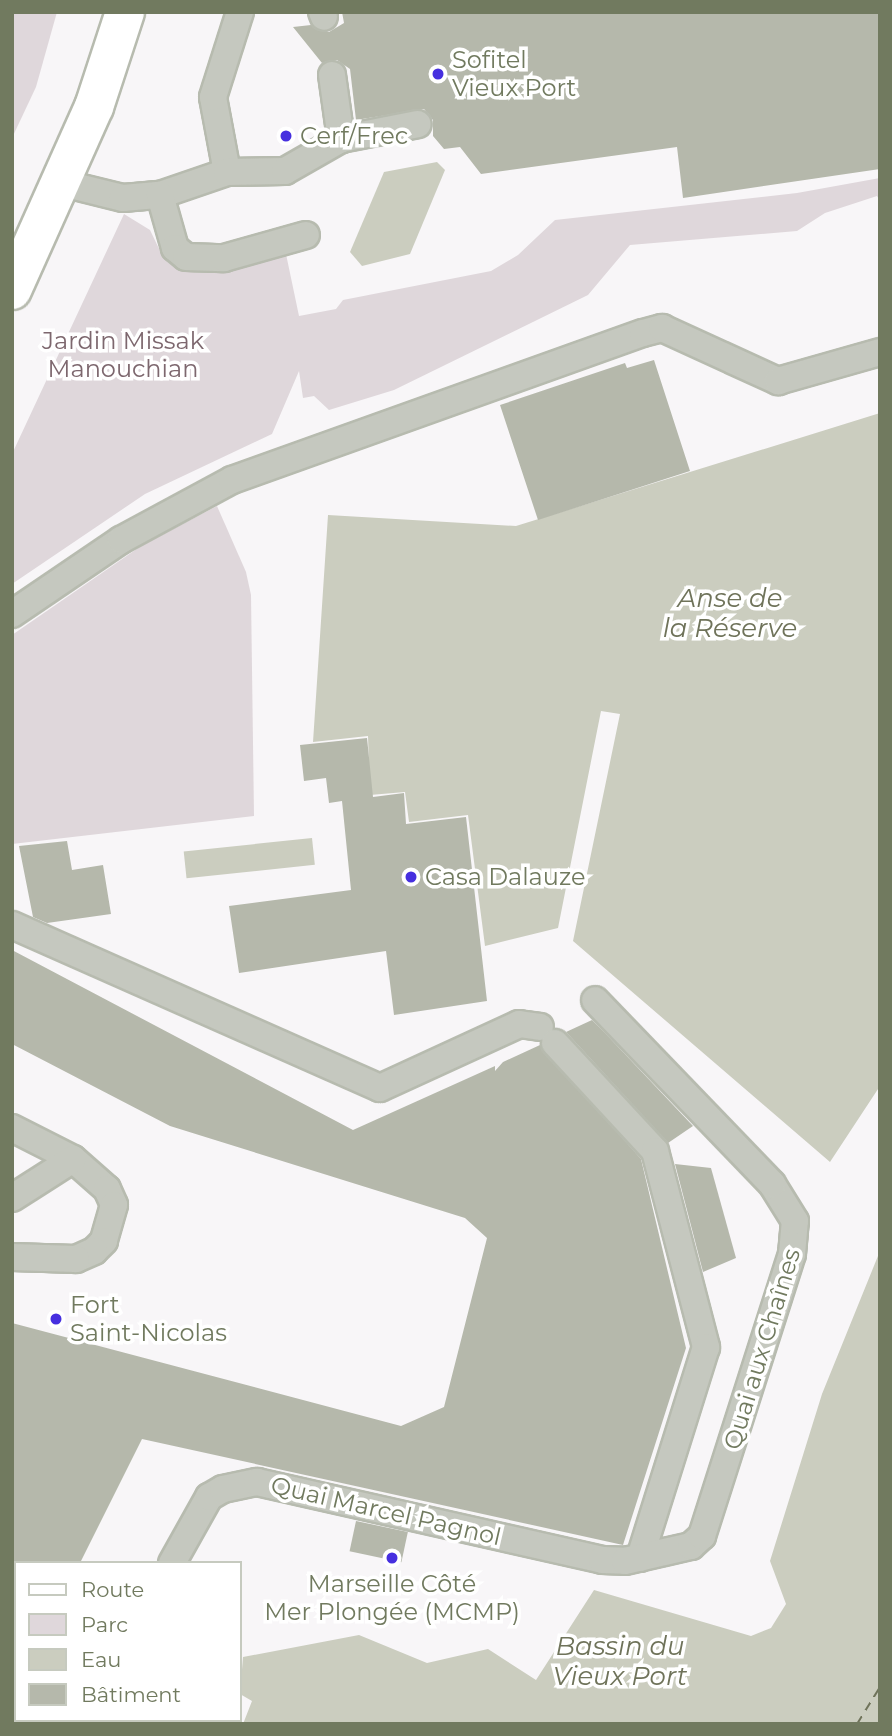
<!DOCTYPE html>
<meta charset="utf-8">
<style>
body{margin:0}
#map{position:relative;width:892px;height:1736px;overflow:hidden;background:#f8f6f8;font-family:Montserrat,sans-serif}
div>[style]{position:absolute}
[style*='--x']{left:calc(var(--x)*1px);top:calc(var(--y)*1px);width:calc(var(--w)*1px);rotate:calc(var(--a)*1deg)}
.green>*{inset:0;background:#dfd7db}
.water>*{inset:0;background:#cbcdbf;transform-origin:0 0}
.ferry>*{height:2px;margin-top:-1px;transform-origin:0;background:repeating-linear-gradient(90deg,#6f735a 0 9px,transparent 0 16px)}
.building>*{inset:0;background:#b5b8ab;transform-origin:0 0}
.roads{filter:drop-shadow(2px 0 #b7bbaf) drop-shadow(-2px 0 #b7bbaf) drop-shadow(0 2px #b7bbaf) drop-shadow(0 -2px #b7bbaf)}
.lane>*{height:26px;margin:-13px;padding:0 13px;transform-origin:13px;border-radius:13px;background:#c5c8bf}
.secondary>*{height:38px;margin:-19px;padding:0 19px;transform-origin:19px;border-radius:19px;background:#fff}
.dots>*{width:19px;height:19px;translate:-50% -50%;box-sizing:border-box;border:4px solid #fff;border-radius:50%}
span{translate:-50% -50%;white-space:nowrap;text-align:center;line-height:1.15;-webkit-text-stroke:7px #fff;paint-order:stroke}
.poi-label{font-size:24px;color:#717a5f}
.left{translate:0 -50%;text-align:left}
.park-label{font-size:24px;color:#7d676e}
.street-label{font-size:24px;color:#717a5f}
.water-label{font-size:26px;color:#6f735a;font-style:italic}
.frame{position:absolute;inset:0;border:14px solid #717a5f;pointer-events:none}
.legend{position:absolute;left:14px;top:1561px;width:228px;height:161px;box-sizing:border-box;background:#fff;border:2px solid #c6cabf;margin:0;padding:9px 12px;list-style:none;font-size:21px;color:#717a5f}
.legend li{display:flex;align-items:center;gap:14px;height:35px}
.legend b{width:35px;border:2px solid #c6cabf}
</style>
<div id="map">
<div class="green">
<div style="clip-path:polygon(12px 12px,57px 12px,36px 87px,12px 138px)"></div>
<div style="clip-path:polygon(880px 178px,880px 201px,877px 196px,825px 213px,797px 231px,630px 245px,588px 295px,394px 390px,329px 410px,314px 396px,303px 398px,299px 371px,272px 434px,145px 494px,12px 584px,12px 454px,124px 214px,150px 230px,164px 259px,180px 270px,202px 273px,286px 254px,299px 316px,336px 309px,343px 300px,491px 271px,518px 255px,555px 220px,797px 193px)"></div>
<div style="clip-path:polygon(217px 506px,246px 572px,251px 595px,254px 816px,12px 844px,12px 635px,141px 546px)"></div>
</div>
<div class="water">
<div style="clip-path:polygon(437px 162px,445px 170px,410px 254px,362px 266px,350px 252px,384px 172px)"></div>
<div style="clip-path:polygon(880px 413px,880px 1086px,830px 1162px,573px 941px,620px 714px,601px 711px,558px 928px,485px 946px,468px 815px,409px 822px,405px 792px,370px 795px,368px 736px,313px 742px,328px 515px,516px 526px)"></div>
<div style="left:312px;top:838px;width:27px;height:129px;rotate:84deg"></div>
<div style="clip-path:polygon(880px 1251px,880px 1724px,243px 1724px,252px 1701px,240px 1694px,243px 1657px,359px 1635px,427px 1663px,488px 1649px,536px 1680px,594px 1590px,751px 1636px,771px 1628px,786px 1604px,770px 1561px,822px 1394px)"></div>
</div>
<div class="ferry">
<div style="--x:857;--y:1724;--w:44;--a:-58.1"></div>
</div>
<div class="building">
<div style="clip-path:polygon(342px 12px,880px 12px,880px 169px,683px 198px,677px 147px,481px 174px,460px 147px,444px 149px,433px 136px,433px 120px,424px 109px,356px 120px,350px 69px,337px 60px,322px 63px,293px 27px,311px 25px,329px 32px,344px 23px)"></div>
<div style="clip-path:polygon(654px 360px,690px 471px,538px 520px,500px 405px,625px 363px,627px 368px)"></div>
<div style="clip-path:polygon(367px 738px,373px 797px,404px 793px,406px 824px,466px 817px,487px 1001px,394px 1015px,386px 951px,239px 973px,229px 906px,351px 890px,342px 801px,329px 803px,326px 778px,304px 781px,300px 745px)"></div>
<div style="clip-path:polygon(67px 841px,72px 870px,103px 865px,111px 914px,47px 923px,33px 917px,19px 846px)"></div>
<div style="clip-path:polygon(12px 950px,353px 1130px,495px 1066px,495px 1071px,503px 1062px,540px 1045px,641px 1159px,686px 1348px,623px 1545px,142px 1439px,80px 1563px,12px 1563px,12px 1323px,401px 1426px,444px 1407px,487px 1238px,465px 1218px,170px 1126px,12px 1044px)"></div>
<div style="clip-path:polygon(592px 1020px,605px 1033px,693px 1126px,668px 1143px,566px 1032px)"></div>
<div style="clip-path:polygon(675px 1164px,711px 1168px,736px 1258px,703px 1272px)"></div>
<div style="left:356px;top:1521px;width:53px;height:31px;rotate:12deg"></div>
</div>
<div class="roads">
<div class="lane">
<div style="--x:322;--y:12;--w:5;--a:68"></div>
<div style="--x:332;--y:75;--w:65;--a:82"></div>
<div style="--x:227;--y:172;--w:76;--a:-100.6"></div>
<div style="--x:213;--y:97;--w:89;--a:-72.4"></div>
<div style="--x:62;--y:183;--w:63;--a:13.8"></div>
<div style="--x:123;--y:198;--w:37;--a:-5"></div>
<div style="--x:160;--y:195;--w:71;--a:-18.9"></div>
<div style="--x:227;--y:172;--w:58;--a:-1"></div>
<div style="--x:285;--y:171;--w:64;--a:-29.7"></div>
<div style="--x:341;--y:139;--w:78;--a:-11"></div>
<div style="--x:160;--y:195;--w:55;--a:74.2"></div>
<div style="--x:175;--y:248;--w:14;--a:39"></div>
<div style="--x:186;--y:257;--w:38;--a:2"></div>
<div style="--x:224;--y:258;--w:85;--a:-15.7"></div>
<div style="--x:12;--y:614;--w:132;--a:-34.2"></div>
<div style="--x:121;--y:540;--w:126;--a:-28.4"></div>
<div style="--x:232;--y:480;--w:436;--a:-19.7"></div>
<div style="--x:643;--y:333;--w:20;--a:-15"></div>
<div style="--x:662;--y:328;--w:128;--a:24.6"></div>
<div style="--x:778;--y:381;--w:106;--a:-15.9"></div>
<div style="--x:12;--y:925;--w:402;--a:23.9"></div>
<div style="--x:380;--y:1088;--w:153;--a:-24.7"></div>
<div style="--x:519;--y:1024;--w:21;--a:8"></div>
<div style="--x:555;--y:1043;--w:147;--a:47.2"></div>
<div style="--x:655;--y:1151;--w:203;--a:75.4"></div>
<div style="--x:706;--y:1347;--w:221;--a:107.4"></div>
<div style="--x:12;--y:1128;--w:68;--a:26.9"></div>
<div style="--x:73;--y:1159;--w:45;--a:41.4"></div>
<div style="--x:107;--y:1189;--w:17;--a:66"></div>
<div style="--x:114;--y:1205;--w:37;--a:106"></div>
<div style="--x:104;--y:1241;--w:14;--a:135"></div>
<div style="--x:94;--y:1251;--w:20;--a:156"></div>
<div style="--x:76;--y:1259;--w:64;--a:-178.2"></div>
<div style="--x:12;--y:1198;--w:72;--a:-32.6"></div>
<div style="--x:172;--y:1563;--w:76;--a:-60.7"></div>
<div style="--x:209;--y:1497;--w:16;--a:-30"></div>
<div style="--x:223;--y:1489;--w:35;--a:-12"></div>
<div style="--x:257;--y:1482;--w:354;--a:12.7"></div>
<div style="--x:602;--y:1560;--w:23;--a:2"></div>
<div style="--x:625;--y:1561;--w:68;--a:-12.8"></div>
<div style="--x:691;--y:1546;--w:15;--a:-42"></div>
<div style="--x:702;--y:1536;--w:296;--a:-72.3"></div>
<div style="--x:792;--y:1254;--w:33;--a:-85"></div>
<div style="--x:795;--y:1221;--w:44;--a:-121.9"></div>
<div style="--x:772;--y:1184;--w:255;--a:-133.9"></div>
<div style="--x:12;--y:1683;--w:6;--a:-51"></div>
</div>
<div class="secondary">
<div style="--x:12;--y:290;--w:201;--a:-65.9"></div>
<div style="--x:94;--y:107;--w:100;--a:-71.9"></div>
</div>
</div>
<div class="dots">
<div style="left:438px;top:74px;background:#462fdf"></div>
<div style="left:286px;top:136px;background:#462fdf"></div>
<div style="left:411px;top:877px;background:#462fdf"></div>
<div style="left:56px;top:1319px;background:#462fdf"></div>
<div style="left:392px;top:1558px;background:#462fdf"></div>
</div>
<div class="poi-label">
<span class="left" style="left:452px;top:74px">Sofitel<br>Vieux Port</span>
<span class="left" style="left:300px;top:136px">Cerf/Frec</span>
<span class="left" style="left:425px;top:877px">Casa Dalauze</span>
<span class="left" style="left:70px;top:1319px">Fort<br>Saint-Nicolas</span>
<span style="left:392px;top:1598px">Marseille Côté<br>Mer Plongée (MCMP)</span>
</div>
<div class="park-label">
<span style="left:123px;top:355px">Jardin Missak<br>Manouchian</span>
</div>
<div class="street-label">
<span style="left:762px;top:1349px;rotate:-73deg">Quai aux Chaînes</span>
<span style="left:386px;top:1511px;rotate:13deg">Quai Marcel Pagnol</span>
</div>
<div class="water-label">
<span style="left:730px;top:614px">Anse de<br>la Réserve</span>
<span style="left:620px;top:1662px">Bassin du<br>Vieux Port</span>
</div>
<div class="frame"></div>
<ul class="legend">
<li><b style="height:9px;background:#fff"></b>Route</li>
<li><b style="height:19px;background:#dfd7db"></b>Parc</li>
<li><b style="height:19px;background:#cbcdbf"></b>Eau</li>
<li><b style="height:19px;background:#b5b8ab"></b>Bâtiment</li>
</ul>
</div>
